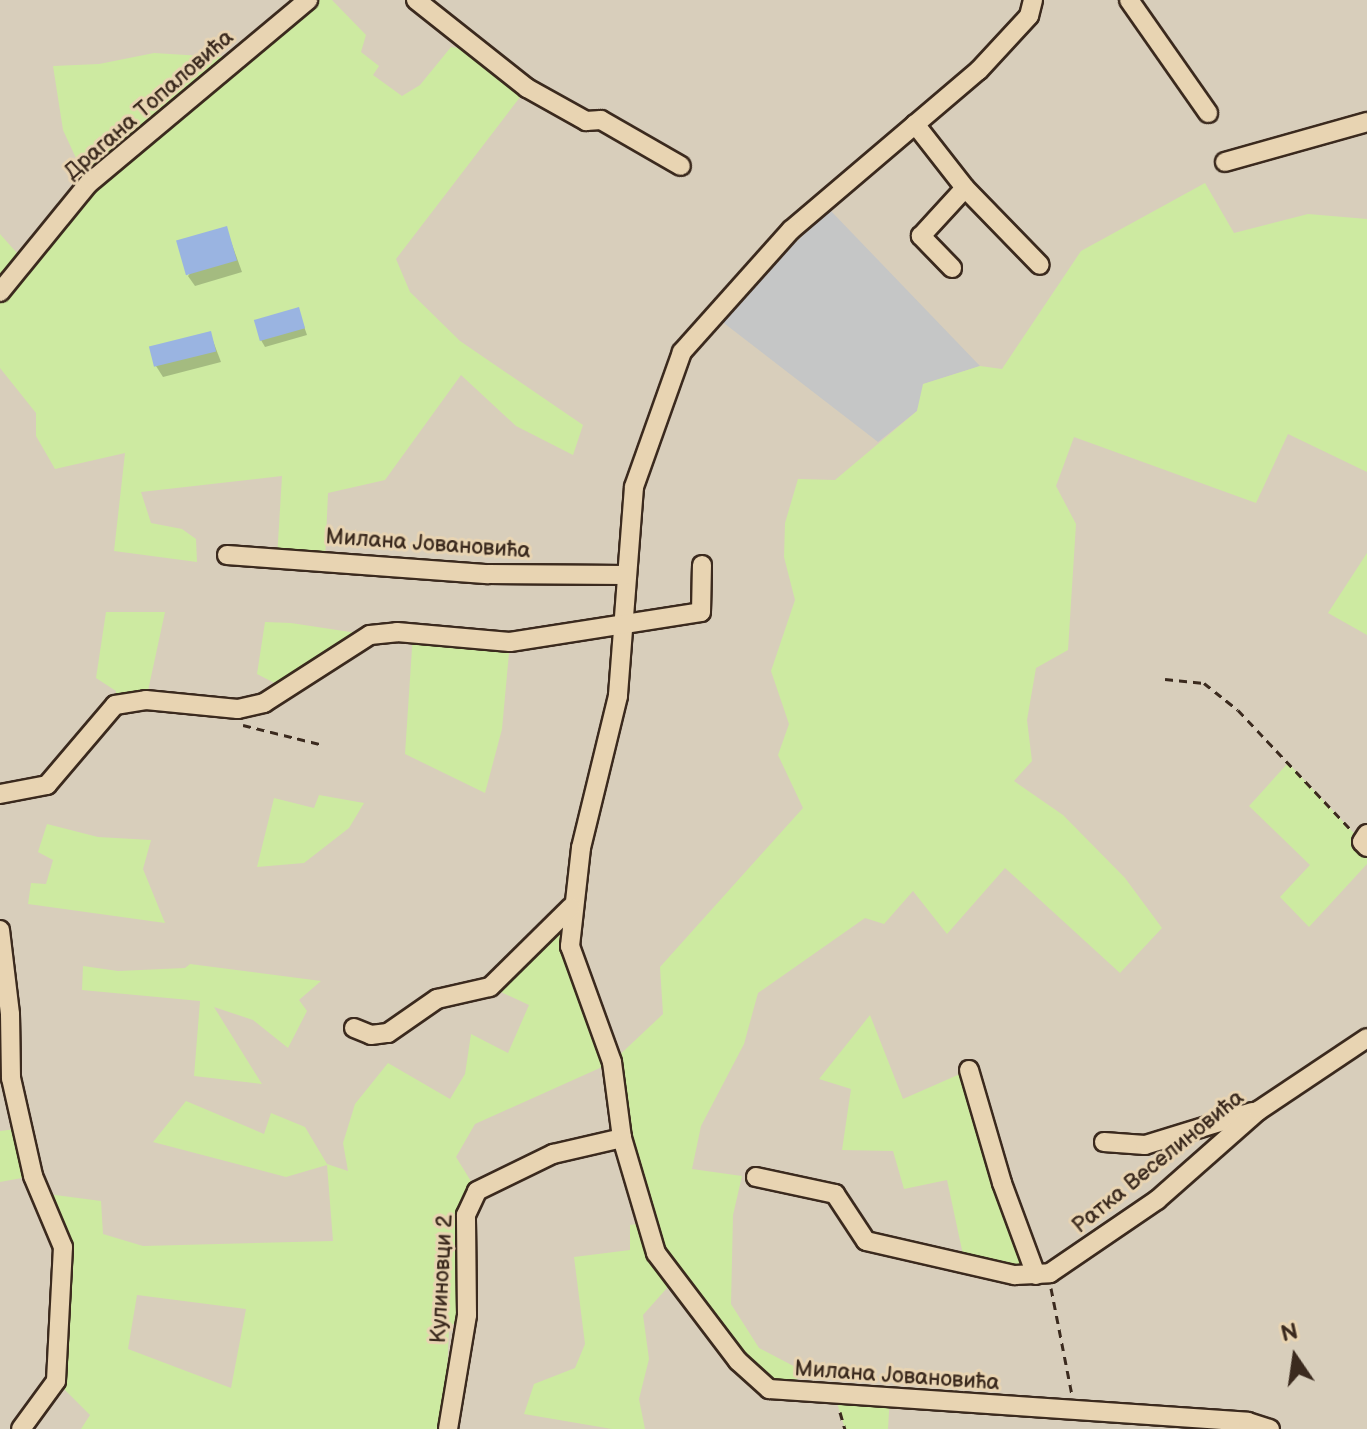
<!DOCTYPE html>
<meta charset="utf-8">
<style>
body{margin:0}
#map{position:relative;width:1367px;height:1429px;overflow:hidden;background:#d8cebb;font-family:"Balsamiq Sans",sans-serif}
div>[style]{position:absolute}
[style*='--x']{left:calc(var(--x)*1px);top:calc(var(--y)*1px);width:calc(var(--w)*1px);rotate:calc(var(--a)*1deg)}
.built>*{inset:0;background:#c5c6c6}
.green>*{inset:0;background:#cdeaa1}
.shadow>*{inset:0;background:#0003}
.building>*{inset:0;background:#9ab4e1;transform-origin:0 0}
.path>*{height:3px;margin-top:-1.5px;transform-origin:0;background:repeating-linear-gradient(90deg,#3b2a1e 0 8px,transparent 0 14px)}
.roads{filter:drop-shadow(2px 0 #3b2a1e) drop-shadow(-2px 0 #3b2a1e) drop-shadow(0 2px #3b2a1e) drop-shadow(0 -2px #3b2a1e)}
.minor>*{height:18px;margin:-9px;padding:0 9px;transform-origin:9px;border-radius:9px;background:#e8d4b2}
span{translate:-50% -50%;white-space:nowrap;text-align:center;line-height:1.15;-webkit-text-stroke:6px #e8d4b2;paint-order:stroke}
.street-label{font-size:22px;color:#3b2a1e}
.north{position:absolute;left:1255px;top:1317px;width:80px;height:80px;-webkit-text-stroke:6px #e8d4b2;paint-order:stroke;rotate:347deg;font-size:22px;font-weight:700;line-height:32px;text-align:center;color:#3b2a1e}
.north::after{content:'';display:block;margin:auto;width:28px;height:36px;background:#3b2a1e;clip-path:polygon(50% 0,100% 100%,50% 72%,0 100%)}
</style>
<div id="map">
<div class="built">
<div style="clip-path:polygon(830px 210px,980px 366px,924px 384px,917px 411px,878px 442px,716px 317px)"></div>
</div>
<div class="green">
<div style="clip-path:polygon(308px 0,332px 0,366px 35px,361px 52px,379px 66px,373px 75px,402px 96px,420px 85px,451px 47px,476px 50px,527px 88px,396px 259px,410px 292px,460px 341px,583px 425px,573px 455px,516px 426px,461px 375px,385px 480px,328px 493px,325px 561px,277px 558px,282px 476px,141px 492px,151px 523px,182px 529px,196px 539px,197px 562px,114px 551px,125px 453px,55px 469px,36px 436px,36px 413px,0 368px,0 234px,25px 262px,88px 184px,63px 130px,53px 66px,99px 64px,154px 53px,219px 57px,254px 47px)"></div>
<div style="clip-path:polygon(evenodd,1205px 183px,1234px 233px,1308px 214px,1367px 219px,1367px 472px,1288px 434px,1256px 503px,1074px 437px,1056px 486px,1076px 524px,1068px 650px,1036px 668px,1027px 720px,1032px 761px,1014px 781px,1063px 815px,1125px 878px,1162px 928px,1120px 973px,1005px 868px,947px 934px,913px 891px,884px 924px,865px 918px,758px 993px,744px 1044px,701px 1126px,692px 1169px,742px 1176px,733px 1215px,731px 1304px,759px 1348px,803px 1371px,787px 1392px,769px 1389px,675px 1279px,643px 1315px,649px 1359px,639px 1399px,645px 1429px,612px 1429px,524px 1414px,534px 1384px,575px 1368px,585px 1344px,574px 1257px,630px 1250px,630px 1225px,644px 1223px,611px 1063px,475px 1124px,456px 1157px,477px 1191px,466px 1215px,467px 1315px,449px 1327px,445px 1429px,81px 1429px,90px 1415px,56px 1381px,63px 1247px,40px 1193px,101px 1201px,103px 1234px,143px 1246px,333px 1241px,327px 1165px,286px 1177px,153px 1142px,186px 1101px,264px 1134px,271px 1113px,305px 1127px,327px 1164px,348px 1171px,343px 1143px,355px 1104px,388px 1063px,450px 1099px,465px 1074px,471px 1034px,508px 1053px,529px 1005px,490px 987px,571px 907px,570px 946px,612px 1062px,663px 1014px,660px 967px,803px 808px,778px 755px,789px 724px,771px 671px,795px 600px,784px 557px,785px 523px,798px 479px,835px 480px,917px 411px,923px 384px,980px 366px,1002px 369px,1081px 251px,1205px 183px,137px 1295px,246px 1309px,231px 1388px,128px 1349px,137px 1295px)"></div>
<div style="clip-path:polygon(1367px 553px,1367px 635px,1328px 613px)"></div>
<div style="clip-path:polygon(106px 612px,165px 612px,146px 700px,115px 705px,116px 691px,96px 678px)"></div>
<div style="clip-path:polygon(265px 622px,291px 623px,370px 635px,288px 690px,257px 674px)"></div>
<div style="clip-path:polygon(413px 633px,510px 642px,502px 729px,485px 793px,405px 754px)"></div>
<div style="clip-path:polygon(1288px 763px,1367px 847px,1367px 864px,1309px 927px,1280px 897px,1310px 865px,1249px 806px)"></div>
<div style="clip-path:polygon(319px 795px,364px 803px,349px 828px,304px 863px,257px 867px,274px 798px,314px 808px)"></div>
<div style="clip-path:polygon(47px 824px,98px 837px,151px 840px,143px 869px,165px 923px,28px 904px,31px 883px,46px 884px,53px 860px,38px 852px)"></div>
<div style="clip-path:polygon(190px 964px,321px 981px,299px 1000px,307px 1011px,288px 1048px,253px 1020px,214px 1007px,262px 1084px,194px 1076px,200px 1001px,82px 990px,83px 966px,118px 971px,185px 968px)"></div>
<div style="clip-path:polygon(870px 1015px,903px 1099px,969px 1070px,1036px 1275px,965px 1264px,947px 1180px,904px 1189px,893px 1151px,842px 1150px,851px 1089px,819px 1079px)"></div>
<div style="clip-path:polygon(24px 1128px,33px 1176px,0 1182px,0 1131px)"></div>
<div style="clip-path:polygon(834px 1393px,890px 1395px,888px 1429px,845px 1429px)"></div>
</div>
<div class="shadow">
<div style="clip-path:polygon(226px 228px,242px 272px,195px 286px,188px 276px)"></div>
<div style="clip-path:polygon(298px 309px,307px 335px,265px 347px,261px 340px)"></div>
<div style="clip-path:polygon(210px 333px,221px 362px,163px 377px,156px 366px)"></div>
</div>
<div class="building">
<div style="left:227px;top:226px;width:36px;height:53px;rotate:74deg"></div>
<div style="left:299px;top:307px;width:22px;height:47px;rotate:74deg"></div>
<div style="left:211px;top:331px;width:21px;height:64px;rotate:76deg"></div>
</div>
<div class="path">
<div style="--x:1165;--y:679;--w:39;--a:6"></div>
<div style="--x:1204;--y:683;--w:43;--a:38.5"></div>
<div style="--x:1238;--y:710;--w:165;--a:46.7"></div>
<div style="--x:243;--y:725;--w:83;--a:13.9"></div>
<div style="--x:1051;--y:1288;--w:109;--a:78.9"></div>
<div style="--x:840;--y:1412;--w:18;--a:74"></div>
</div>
<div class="roads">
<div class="minor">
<div style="--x:416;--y:0;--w:142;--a:38.4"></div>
<div style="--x:527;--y:88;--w:68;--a:29.2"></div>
<div style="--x:586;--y:121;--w:15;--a:-4"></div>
<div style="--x:601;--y:120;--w:92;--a:29.9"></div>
<div style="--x:1033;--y:0;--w:16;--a:104"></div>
<div style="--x:1029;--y:16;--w:74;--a:132.8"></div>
<div style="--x:979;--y:70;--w:247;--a:139.6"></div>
<div style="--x:791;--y:230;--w:164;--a:131.8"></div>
<div style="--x:682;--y:352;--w:143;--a:109.6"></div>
<div style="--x:634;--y:487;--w:210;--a:94.4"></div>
<div style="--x:618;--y:696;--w:156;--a:103.7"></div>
<div style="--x:581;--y:848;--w:99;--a:96.4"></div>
<div style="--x:570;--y:946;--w:123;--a:70.1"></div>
<div style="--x:612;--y:1062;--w:77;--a:82.5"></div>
<div style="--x:622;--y:1138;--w:120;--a:73.5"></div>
<div style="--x:656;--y:1253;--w:136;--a:52.8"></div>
<div style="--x:738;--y:1361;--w:42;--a:42.1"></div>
<div style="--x:769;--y:1389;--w:480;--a:3.9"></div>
<div style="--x:1248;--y:1422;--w:23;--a:18"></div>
<div style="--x:1129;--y:0;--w:138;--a:55"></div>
<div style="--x:915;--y:124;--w:81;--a:52"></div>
<div style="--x:965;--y:188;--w:107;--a:45.8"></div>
<div style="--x:1225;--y:162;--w:148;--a:-15.7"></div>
<div style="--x:952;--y:268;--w:45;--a:-134.1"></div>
<div style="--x:921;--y:236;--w:65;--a:-47.5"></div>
<div style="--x:0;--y:292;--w:139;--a:-50.8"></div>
<div style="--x:88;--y:184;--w:287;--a:-39.9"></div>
<div style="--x:227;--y:555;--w:262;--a:4.2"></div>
<div style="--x:488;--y:574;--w:137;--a:0.4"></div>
<div style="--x:0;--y:794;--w:48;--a:-10.8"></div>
<div style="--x:47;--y:785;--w:105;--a:-49.6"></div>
<div style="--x:115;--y:705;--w:31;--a:-9"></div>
<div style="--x:146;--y:700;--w:92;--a:5.6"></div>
<div style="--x:238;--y:709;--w:27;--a:-13"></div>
<div style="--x:264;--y:703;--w:126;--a:-32.7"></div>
<div style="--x:370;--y:635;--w:27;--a:-6"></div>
<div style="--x:397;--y:632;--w:113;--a:5.1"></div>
<div style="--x:510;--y:642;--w:193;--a:-8.9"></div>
<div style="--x:701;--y:612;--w:47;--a:-88.8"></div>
<div style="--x:1367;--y:834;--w:9;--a:122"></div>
<div style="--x:1362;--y:842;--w:7;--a:45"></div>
<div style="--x:0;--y:930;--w:85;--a:83.2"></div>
<div style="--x:10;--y:1014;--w:64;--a:89.1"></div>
<div style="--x:11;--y:1078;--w:100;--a:77.3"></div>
<div style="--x:33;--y:1176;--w:77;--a:67.1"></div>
<div style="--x:63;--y:1247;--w:134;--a:93"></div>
<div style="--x:56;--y:1381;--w:59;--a:126.1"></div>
<div style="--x:354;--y:1028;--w:18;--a:22"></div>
<div style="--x:371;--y:1035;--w:17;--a:-7"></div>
<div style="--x:388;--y:1033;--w:60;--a:-34.8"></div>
<div style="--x:437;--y:999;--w:54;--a:-12.8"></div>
<div style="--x:490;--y:987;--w:114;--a:-44.6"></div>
<div style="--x:969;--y:1070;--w:118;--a:73.7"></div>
<div style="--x:1002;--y:1183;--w:98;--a:69.7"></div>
<div style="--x:1104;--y:1142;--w:41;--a:4.2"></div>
<div style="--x:1145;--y:1145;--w:112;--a:-17.1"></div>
<div style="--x:756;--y:1177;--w:81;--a:12.1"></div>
<div style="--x:835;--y:1194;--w:56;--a:56.6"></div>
<div style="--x:866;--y:1241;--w:153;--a:12.9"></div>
<div style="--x:1015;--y:1275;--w:35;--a:-3"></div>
<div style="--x:1050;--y:1273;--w:130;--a:-34.3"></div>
<div style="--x:1157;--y:1200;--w:135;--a:-41.4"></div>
<div style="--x:1258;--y:1111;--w:131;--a:-33.8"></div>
<div style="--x:448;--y:1429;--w:116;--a:-80.5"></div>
<div style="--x:467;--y:1315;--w:100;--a:-90.6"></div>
<div style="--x:466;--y:1215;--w:26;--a:-65"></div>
<div style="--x:477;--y:1191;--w:85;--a:-26"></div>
<div style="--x:553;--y:1154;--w:71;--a:-13.1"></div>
</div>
</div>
<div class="street-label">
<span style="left:149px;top:105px;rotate:-41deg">Драгана Топаловића</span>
<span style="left:428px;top:544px;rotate:4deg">Милана Јовановића</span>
<span style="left:1158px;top:1162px;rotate:-39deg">Ратка Веселиновића</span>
<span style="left:442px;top:1279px;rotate:-87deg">Кулиновци 2</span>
<span style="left:897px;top:1376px;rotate:4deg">Милана Јовановића</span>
</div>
<div class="north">N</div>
</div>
